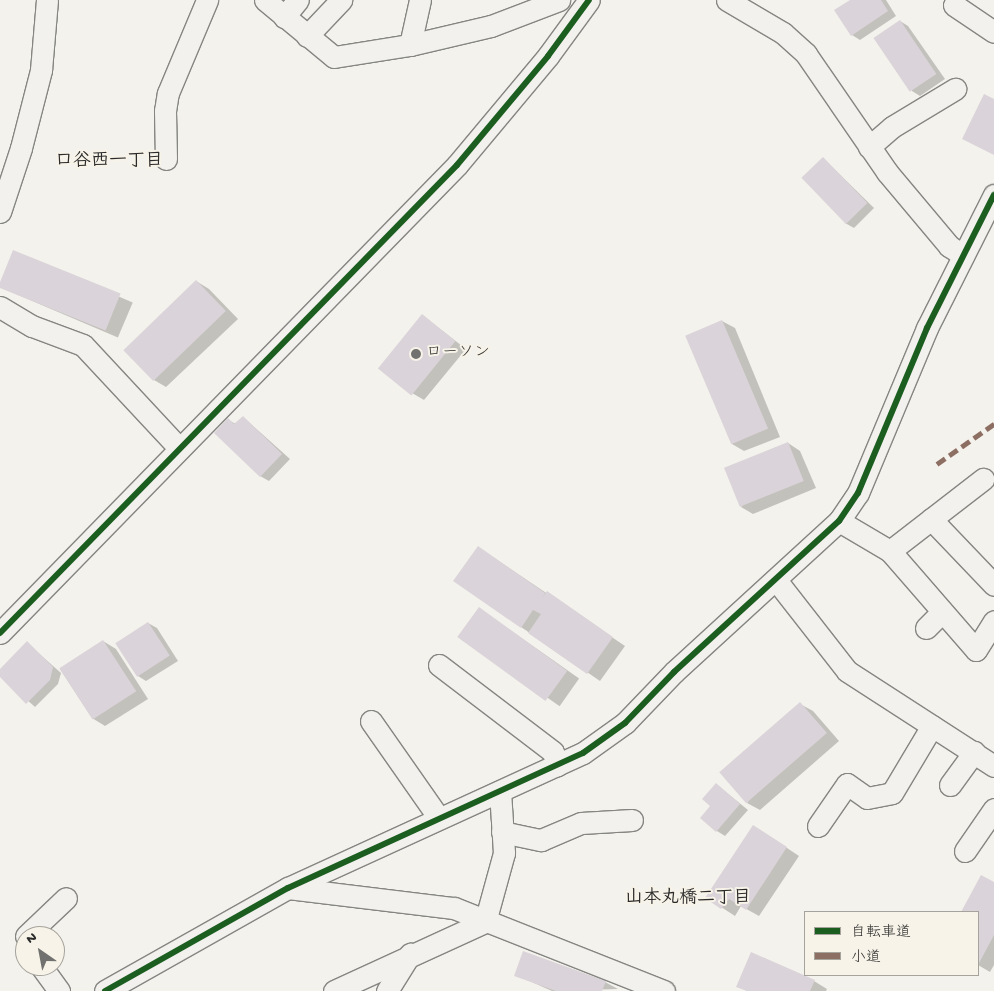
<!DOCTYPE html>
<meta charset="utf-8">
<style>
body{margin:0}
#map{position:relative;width:994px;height:991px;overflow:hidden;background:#f4f2ec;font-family:"Gochi Hand","Klee One",sans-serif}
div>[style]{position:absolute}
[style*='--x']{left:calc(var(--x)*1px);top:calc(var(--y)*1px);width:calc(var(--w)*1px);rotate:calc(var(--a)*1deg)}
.shadow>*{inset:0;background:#0003;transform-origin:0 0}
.building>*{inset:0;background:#dad3d9;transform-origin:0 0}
.roads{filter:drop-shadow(1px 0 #858582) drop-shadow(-1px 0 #858582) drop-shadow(0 1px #858582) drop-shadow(0 -1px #858582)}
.minor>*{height:21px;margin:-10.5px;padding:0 10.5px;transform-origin:10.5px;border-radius:10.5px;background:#f2f1ed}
.quiet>*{height:5px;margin-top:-2.5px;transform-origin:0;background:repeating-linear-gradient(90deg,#8d6e63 0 10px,transparent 0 15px)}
.cycleway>*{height:6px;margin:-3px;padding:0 3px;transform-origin:3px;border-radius:3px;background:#1b5e20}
.dots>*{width:14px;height:14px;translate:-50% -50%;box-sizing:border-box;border:2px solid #f7f3e8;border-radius:50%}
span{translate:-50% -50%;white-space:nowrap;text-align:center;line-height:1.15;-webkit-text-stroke:4px #f7f3e8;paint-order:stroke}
.poi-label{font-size:16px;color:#2b2b2b}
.left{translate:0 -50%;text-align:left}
.neighbourhood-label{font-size:18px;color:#2b2b2b;font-weight:700}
.legend{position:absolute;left:804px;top:911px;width:175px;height:65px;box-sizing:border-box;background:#f7f3e8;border:1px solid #a5a39c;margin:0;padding:6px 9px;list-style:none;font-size:15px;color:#2b2b2b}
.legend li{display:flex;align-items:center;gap:10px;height:25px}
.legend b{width:25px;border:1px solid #a5a39c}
.north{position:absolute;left:15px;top:926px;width:50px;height:50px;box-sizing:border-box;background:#f7f3e8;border:1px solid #a5a39c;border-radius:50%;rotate:327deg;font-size:14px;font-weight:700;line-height:20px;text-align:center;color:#2b2b2b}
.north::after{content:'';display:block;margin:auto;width:18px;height:22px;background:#71716f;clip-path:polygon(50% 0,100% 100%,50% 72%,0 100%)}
</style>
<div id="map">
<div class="shadow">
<div style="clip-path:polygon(852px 0,886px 0,896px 16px,860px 40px,852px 35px)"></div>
<div style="clip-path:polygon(900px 21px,908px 26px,945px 79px,920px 96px,912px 91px)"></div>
<div style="clip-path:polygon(823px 158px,874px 208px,854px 228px,845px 223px)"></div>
<div style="left:14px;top:252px;width:129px;height:38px;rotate:23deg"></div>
<div style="clip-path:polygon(196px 281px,209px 289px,238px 319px,166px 387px,154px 380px)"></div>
<div style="clip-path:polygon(422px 315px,466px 349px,424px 400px,412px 393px)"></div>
<div style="clip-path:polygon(722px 321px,735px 328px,780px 437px,744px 451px,732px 444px)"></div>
<div style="clip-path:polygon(243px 417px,290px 459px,269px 481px,260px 476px,228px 420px,236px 424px)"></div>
<div style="clip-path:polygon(788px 443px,800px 451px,816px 488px,753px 514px,741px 507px)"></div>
<div style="clip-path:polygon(478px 547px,625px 646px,600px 681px,521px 627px)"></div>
<div style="left:480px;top:609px;width:121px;height:34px;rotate:35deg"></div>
<div style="clip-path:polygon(148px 623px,157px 628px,178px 661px,146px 681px,138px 676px)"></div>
<div style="clip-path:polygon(103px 641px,116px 649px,148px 699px,105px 726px,92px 718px,60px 669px)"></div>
<div style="clip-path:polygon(27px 643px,61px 673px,58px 684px,35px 707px,0 676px,0 671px)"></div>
<div style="clip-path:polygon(800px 704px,813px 711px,839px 741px,760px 810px,747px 803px)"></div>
<div style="clip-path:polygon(716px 784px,748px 810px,725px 836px,717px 831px,712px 806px)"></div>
<div style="clip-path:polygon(766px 834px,799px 856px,759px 916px,741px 906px,735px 916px,707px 898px)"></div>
<div style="clip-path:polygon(981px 877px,994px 884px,994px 965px,990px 972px,978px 965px,978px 912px,962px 912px)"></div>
<div style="clip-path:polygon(752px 954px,814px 981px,827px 989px,826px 991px,747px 991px,738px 986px)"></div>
<div style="clip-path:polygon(516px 975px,605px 982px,618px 989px,552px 991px)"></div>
</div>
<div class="building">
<div style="clip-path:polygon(850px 0,881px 0,888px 11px,851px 36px,834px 10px)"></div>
<div style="left:900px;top:20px;width:65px;height:32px;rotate:56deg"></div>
<div style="clip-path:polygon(984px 94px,994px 99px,994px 155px,962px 139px)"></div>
<div style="left:823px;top:157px;width:64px;height:30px;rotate:46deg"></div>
<div style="left:13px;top:250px;width:116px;height:40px;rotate:22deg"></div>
<div style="left:196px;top:280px;width:43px;height:101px;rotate:46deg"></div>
<div style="left:422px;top:314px;width:43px;height:70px;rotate:39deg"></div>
<div style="left:722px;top:320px;width:118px;height:40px;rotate:67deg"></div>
<div style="clip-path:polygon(243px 416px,282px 454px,260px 477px,214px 433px,228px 418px,234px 424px)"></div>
<div style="left:788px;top:442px;width:42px;height:69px;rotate:68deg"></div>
<div style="clip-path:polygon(478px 546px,545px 593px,542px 598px,547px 591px,613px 637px,587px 674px,528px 633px,541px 614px,533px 610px,521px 628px,453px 581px)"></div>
<div style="left:479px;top:607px;width:109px;height:37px;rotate:36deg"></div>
<div style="left:148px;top:622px;width:40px;height:39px;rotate:57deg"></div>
<div style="left:103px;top:640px;width:61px;height:52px;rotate:57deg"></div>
<div style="clip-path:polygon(27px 641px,53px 667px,50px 680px,26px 704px,0 677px,0 669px)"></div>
<div style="left:800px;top:702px;width:41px;height:107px;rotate:49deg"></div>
<div style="clip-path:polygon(716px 783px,740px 804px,716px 832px,700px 818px,710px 806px,702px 799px)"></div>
<div style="clip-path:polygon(753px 825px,787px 847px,746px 910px,729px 899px,721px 909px,705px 898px)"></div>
<div style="clip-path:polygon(981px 875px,994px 882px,994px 935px,978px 965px,978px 912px,961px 912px)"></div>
<div style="clip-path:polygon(523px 951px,606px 981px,602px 991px,556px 991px,514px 976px)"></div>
<div style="clip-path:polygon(751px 952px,815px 980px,810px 991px,747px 991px,736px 987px)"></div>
</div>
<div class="roads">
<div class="minor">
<div style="--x:265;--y:0;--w:89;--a:39.6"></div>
<div style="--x:334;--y:57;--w:77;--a:-9"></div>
<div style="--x:410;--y:45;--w:83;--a:-13.2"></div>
<div style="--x:491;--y:26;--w:73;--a:-20.9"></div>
<div style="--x:727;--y:0;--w:65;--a:30.5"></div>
<div style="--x:783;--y:33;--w:31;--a:42"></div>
<div style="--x:806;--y:54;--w:143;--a:55.5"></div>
<div style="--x:887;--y:172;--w:97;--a:50"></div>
<div style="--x:949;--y:246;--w:17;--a:33"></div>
<div style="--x:954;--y:5;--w:48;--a:34"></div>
<div style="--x:284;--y:17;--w:22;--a:-51"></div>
<div style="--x:307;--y:36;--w:50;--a:-46.6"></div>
<div style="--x:410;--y:45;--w:46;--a:-77.5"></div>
<div style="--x:869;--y:147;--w:30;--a:-41"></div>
<div style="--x:892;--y:127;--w:74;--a:-31.1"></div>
<div style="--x:166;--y:159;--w:48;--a:-91.2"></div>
<div style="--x:165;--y:111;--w:18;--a:-81"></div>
<div style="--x:168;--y:93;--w:101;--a:-67.2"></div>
<div style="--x:0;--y:212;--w:67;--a:-71.8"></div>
<div style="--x:21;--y:148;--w:81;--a:-75.6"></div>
<div style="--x:41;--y:70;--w:70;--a:-85.1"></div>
<div style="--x:0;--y:307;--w:37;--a:31"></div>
<div style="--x:32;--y:326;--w:54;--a:20.4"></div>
<div style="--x:83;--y:345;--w:141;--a:47"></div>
<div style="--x:931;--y:519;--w:91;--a:46.3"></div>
<div style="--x:839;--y:521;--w:59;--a:30.5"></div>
<div style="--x:890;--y:551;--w:131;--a:49"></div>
<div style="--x:976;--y:650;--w:34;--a:-58"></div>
<div style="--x:890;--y:551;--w:118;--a:-37.7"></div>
<div style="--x:776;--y:580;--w:115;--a:52"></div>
<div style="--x:847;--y:671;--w:175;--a:32.9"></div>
<div style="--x:926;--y:628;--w:23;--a:-45"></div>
<div style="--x:0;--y:633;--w:654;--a:-45.68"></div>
<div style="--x:457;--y:165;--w:142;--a:-50.1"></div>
<div style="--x:548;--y:56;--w:69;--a:-53.8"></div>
<div style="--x:439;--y:665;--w:143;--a:37.3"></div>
<div style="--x:553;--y:752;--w:14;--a:73"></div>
<div style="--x:371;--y:721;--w:118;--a:55"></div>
<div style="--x:950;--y:785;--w:41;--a:-54"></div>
<div style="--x:818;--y:826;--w:51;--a:-55.4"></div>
<div style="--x:847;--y:784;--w:24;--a:35"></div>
<div style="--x:867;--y:798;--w:25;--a:-11"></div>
<div style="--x:892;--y:793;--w:78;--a:-59.2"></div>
<div style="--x:502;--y:832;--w:40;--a:12"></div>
<div style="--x:541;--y:840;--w:43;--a:-23"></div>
<div style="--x:581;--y:823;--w:51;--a:-3.4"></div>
<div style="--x:965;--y:851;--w:51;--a:-55.4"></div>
<div style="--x:288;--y:888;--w:167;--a:6.9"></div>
<div style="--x:454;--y:908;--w:226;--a:21.6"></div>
<div style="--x:26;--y:936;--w:55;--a:-43.5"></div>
<div style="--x:41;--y:966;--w:31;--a:54"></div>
<div style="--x:105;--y:991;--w:210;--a:-29.4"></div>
<div style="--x:288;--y:888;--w:324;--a:-24.6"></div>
<div style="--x:583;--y:753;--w:52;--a:-35.5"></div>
<div style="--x:625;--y:723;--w:71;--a:-46.1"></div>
<div style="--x:674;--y:672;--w:224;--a:-42.5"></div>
<div style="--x:839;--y:521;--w:34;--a:-56"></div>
<div style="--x:858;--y:493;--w:179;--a:-67.3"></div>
<div style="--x:927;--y:328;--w:149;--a:-63.3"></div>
<div style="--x:334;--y:991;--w:166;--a:-24.6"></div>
<div style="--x:485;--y:922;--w:72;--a:-74.6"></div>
<div style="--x:504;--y:853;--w:62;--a:-93.7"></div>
<div style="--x:387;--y:991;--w:44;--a:-58.1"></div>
</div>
</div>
<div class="quiet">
<div style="--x:937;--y:464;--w:70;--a:-35.1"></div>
</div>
<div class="cycleway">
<div style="--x:0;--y:633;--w:654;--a:-45.68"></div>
<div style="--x:457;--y:165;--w:142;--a:-50.1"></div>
<div style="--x:548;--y:56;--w:69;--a:-53.8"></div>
<div style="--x:105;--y:991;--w:210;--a:-29.4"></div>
<div style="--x:288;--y:888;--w:324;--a:-24.6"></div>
<div style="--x:583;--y:753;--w:52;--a:-35.5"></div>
<div style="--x:625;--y:723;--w:71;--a:-46.1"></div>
<div style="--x:674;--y:672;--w:224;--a:-42.5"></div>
<div style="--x:839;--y:521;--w:34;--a:-56"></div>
<div style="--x:858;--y:493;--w:179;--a:-67.3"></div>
<div style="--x:927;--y:328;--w:149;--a:-63.3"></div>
</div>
<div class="dots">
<div style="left:416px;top:354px;background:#71716f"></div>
</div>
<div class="poi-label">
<span class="left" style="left:426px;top:354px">ローソン</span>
</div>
<div class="neighbourhood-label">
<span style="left:109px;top:162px">口谷西一丁目</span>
<span style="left:688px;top:899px">山本丸橋二丁目</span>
</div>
<ul class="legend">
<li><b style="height:6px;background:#1b5e20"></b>自転車道</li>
<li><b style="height:6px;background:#8d6e63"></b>小道</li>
</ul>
<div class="north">N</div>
</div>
